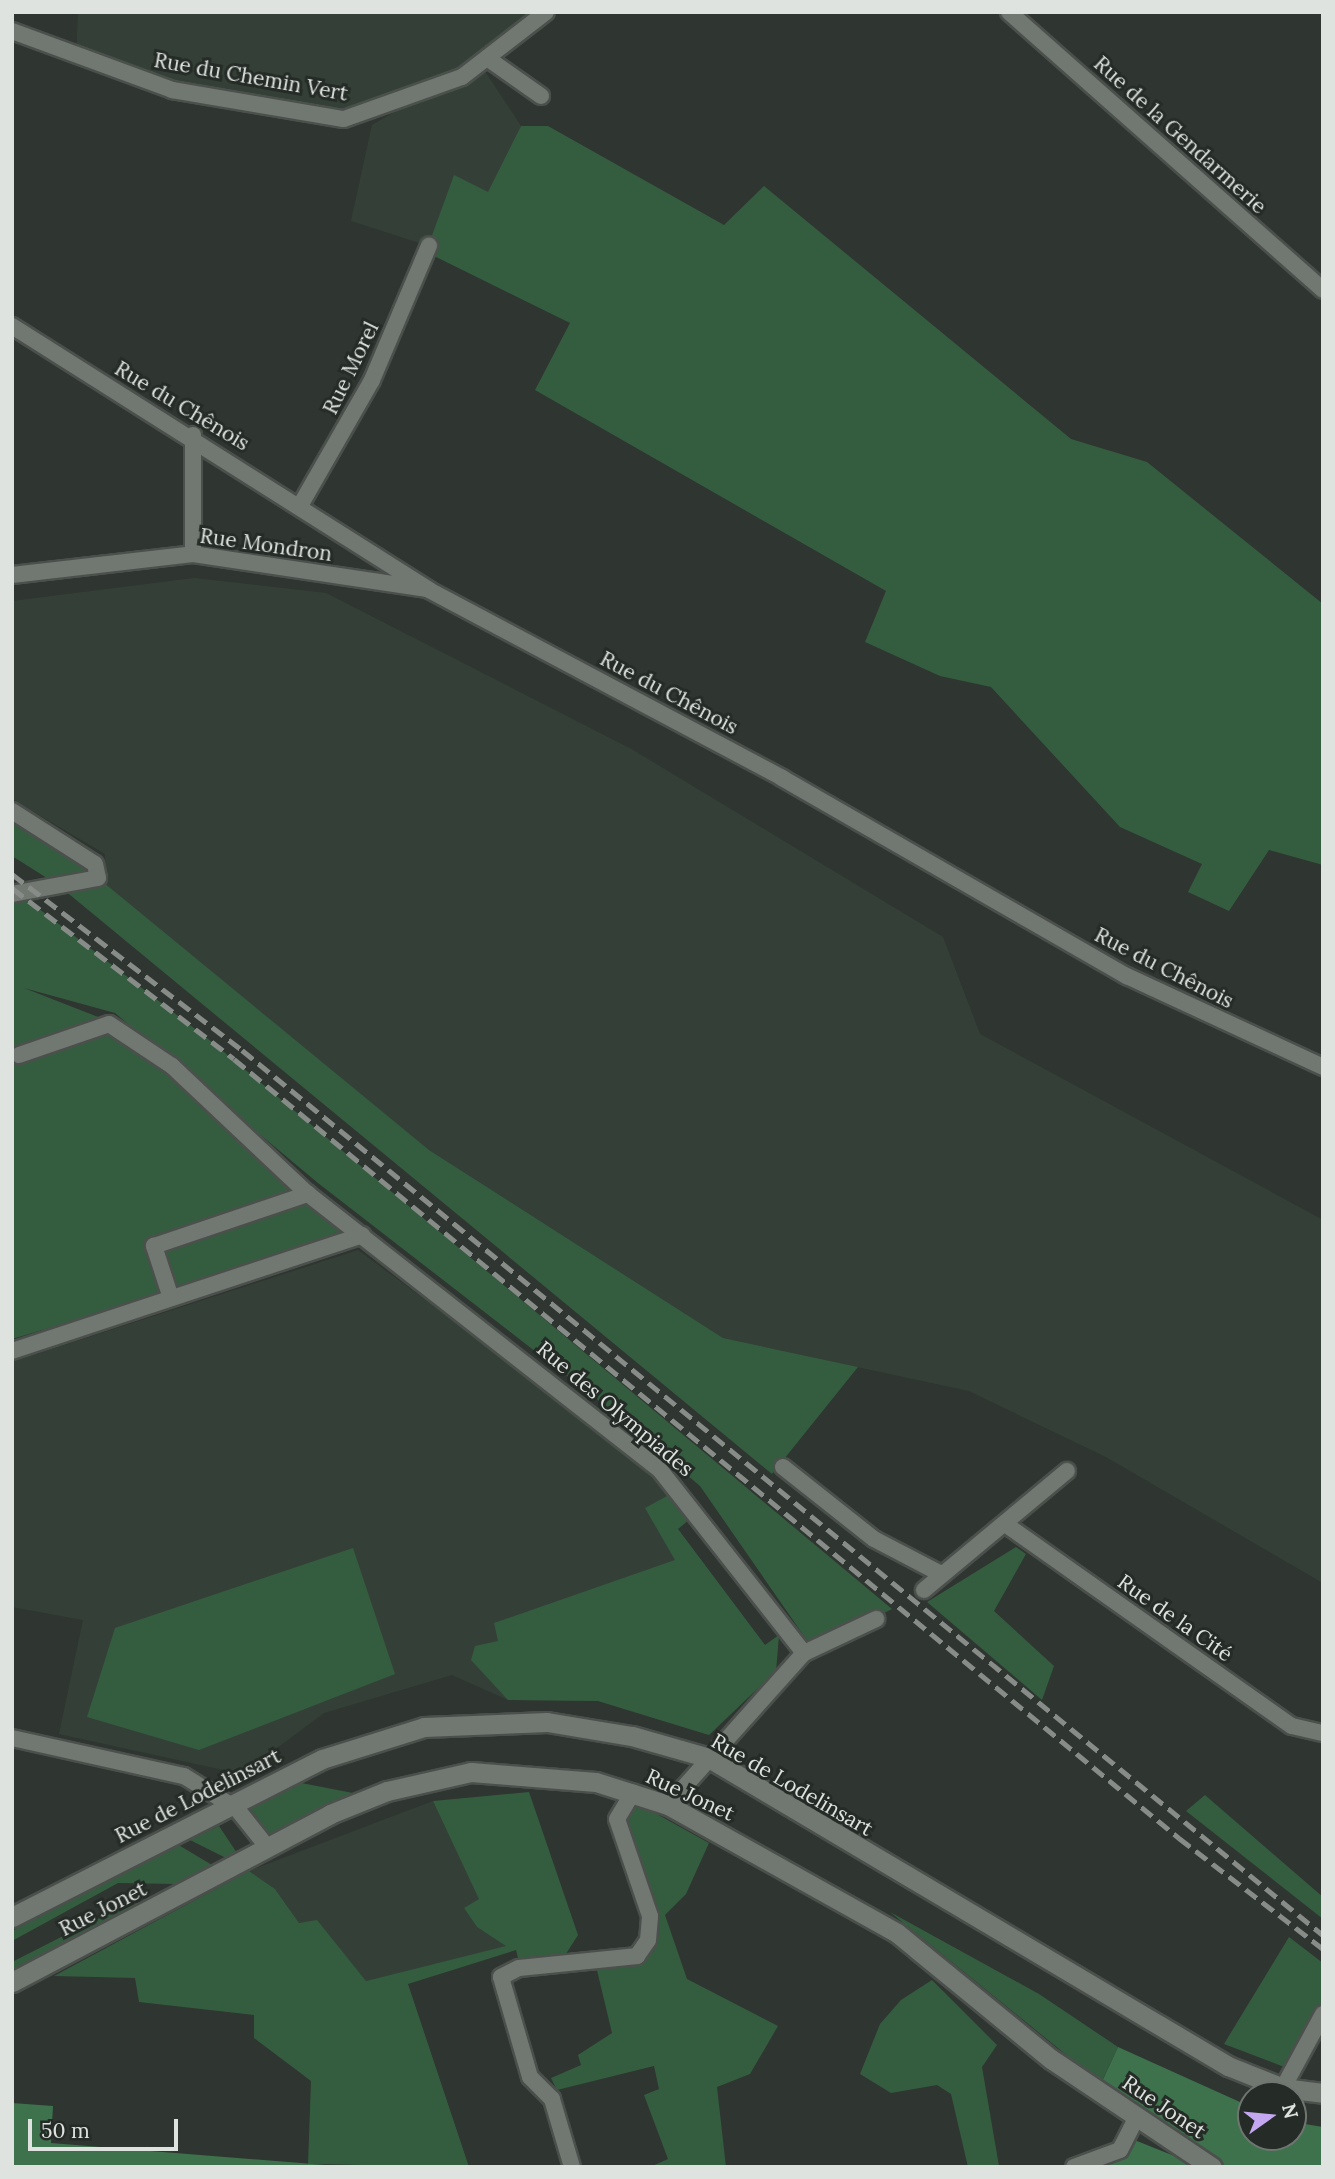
<!DOCTYPE html>
<meta charset="utf-8">
<style>
body{margin:0}
#map{position:relative;width:1335px;height:2179px;overflow:hidden;background:#2f3530;font-family:Lora,serif}
div>[style]{position:absolute}
[style*='--x']{left:calc(var(--x)*1px);top:calc(var(--y)*1px);width:calc(var(--w)*1px);rotate:calc(var(--a)*1deg)}
.built>*{inset:0;background:#344037}
.green>*{inset:0;background:#345d3f}
.forest>*{inset:0;background:#3d724c}
.roads{filter:drop-shadow(2px 0 #4b504c) drop-shadow(-2px 0 #4b504c) drop-shadow(0 2px #4b504c) drop-shadow(0 -2px #4b504c)}
.minor>*{height:16px;margin:-8px;padding:0 8px;transform-origin:8px;border-radius:8px;background:#717872}
.tertiary>*{height:19px;margin:-9.5px;padding:0 9.5px;transform-origin:9.5px;border-radius:9.5px;background:#717872}
.rail>*{height:5px;margin-top:-2.5px;transform-origin:0;background:repeating-linear-gradient(90deg,#878c88 0 14px,transparent 0 21px)}
span{translate:-50% -50%;white-space:nowrap;text-align:center;line-height:1.15;-webkit-text-stroke:6px #252b26;paint-order:stroke}
.street-label{font-size:21px;color:#dfe3e0}
.frame{position:absolute;inset:0;border:14px solid #dfe3e0;pointer-events:none}
.north{position:absolute;left:1237px;top:2081px;width:70px;height:70px;box-sizing:border-box;background:#252b26;border:2px solid #6f7570;border-radius:50%;rotate:75deg;font-size:19px;font-weight:700;line-height:28px;text-align:center;color:#dfe3e0}
.north::after{content:'';display:block;margin:auto;width:24px;height:32px;background:#c4a7f1;clip-path:polygon(50% 0,100% 100%,50% 72%,0 100%)}
.scale{position:absolute;left:28px;top:2119px;width:150px;height:32px;box-sizing:border-box;border:4px solid #dfe3e0;border-top:0;padding-left:9px;font-size:21px;line-height:24px;white-space:nowrap;color:#dfe3e0;-webkit-text-stroke:5px #252b26;paint-order:stroke}
</style>
<div id="map">
<div class="built">
<div style="clip-path:polygon(78px 12px,546px 12px,480px 64px,521px 126px,488px 193px,454px 176px,429px 246px,351px 221px,372px 125px,424px 95px,344px 119px,172px 90px,76px 60px)"></div>
<div style="clip-path:polygon(194px 578px,326px 593px,633px 750px,943px 937px,980px 1034px,1323px 1220px,1323px 1583px,1106px 1457px,969px 1391px,723px 1338px,429px 1150px,103px 886px,105px 854px,12px 799px,12px 601px)"></div>
<div style="clip-path:polygon(358px 1250px,605px 1433px,676px 1501px,678px 1529px,765px 1645px,779px 1635px,776px 1671px,709px 1735px,598px 1701px,508px 1700px,452px 1675px,324px 1713px,242px 1774px,59px 1734px,83px 1620px,12px 1607px,12px 1362px)"></div>
<div style="clip-path:polygon(433px 1801px,480px 1899px,464px 1908px,477px 1927px,507px 1946px,366px 1981px,317px 1921px,299px 1923px,275px 1889px,249px 1871px)"></div>
</div>
<div class="green">
<div style="clip-path:polygon(521px 126px,548px 126px,724px 225px,764px 186px,1071px 439px,1147px 462px,1323px 604px,1323px 865px,1269px 850px,1229px 911px,1188px 892px,1202px 864px,1120px 827px,991px 687px,940px 676px,865px 642px,886px 591px,535px 390px,570px 323px,426px 252px,454px 175px,488px 192px)"></div>
<div style="clip-path:polygon(12px 820px,95px 864px,98px 878px,429px 1150px,723px 1338px,858px 1367px,772px 1474px,58px 885px,12px 856px)"></div>
<div style="clip-path:polygon(12px 888px,212px 1042px,892px 1609px,813px 1649px,700px 1486px,607px 1407px,318px 1183px,115px 1013px,24px 988px,111px 1022px,362px 1235px,12px 1339px)"></div>
<div style="clip-path:polygon(669px 1495px,690px 1519px,678px 1529px,765px 1645px,779px 1635px,776px 1671px,709px 1735px,598px 1701px,508px 1700px,471px 1660px,475px 1646px,498px 1641px,494px 1623px,675px 1560px,645px 1508px)"></div>
<div style="clip-path:polygon(1016px 1547px,1026px 1554px,994px 1611px,1054px 1666px,1042px 1700px,927px 1602px)"></div>
<div style="clip-path:polygon(353px 1548px,395px 1674px,199px 1750px,87px 1717px,115px 1628px)"></div>
<div style="clip-path:polygon(291px 1781px,353px 1793px,271px 1836px,247px 1804px)"></div>
<div style="clip-path:polygon(529px 1792px,578px 1935px,564px 1957px,518px 1958px,516px 1950px,408px 1984px,469px 2167px,308px 2164px,311px 2081px,254px 2038px,254px 2015px,139px 2002px,135px 1978px,54px 1976px,249px 1871px,275px 1889px,299px 1923px,317px 1920px,366px 1981px,506px 1946px,477px 1927px,464px 1908px,479px 1899px,433px 1801px)"></div>
<div style="clip-path:polygon(1205px 1795px,1323px 1897px,1323px 1919px,1186px 1811px)"></div>
<div style="clip-path:polygon(637px 1803px,709px 1843px,686px 1894px,665px 1915px,687px 1979px,778px 2026px,750px 2074px,717px 2087px,726px 2167px,650px 2167px,668px 2159px,644px 2095px,659px 2089px,654px 2066px,557px 2090px,551px 2078px,581px 2065px,578px 2055px,612px 2033px,595px 1962px,637px 1956px,649px 1925px,620px 1830px)"></div>
<div style="clip-path:polygon(219px 1826px,237px 1853px,226px 1858px,190px 1840px)"></div>
<div style="clip-path:polygon(177px 1844px,212px 1865px,176px 1884px,118px 1883px,12px 1941px,12px 1931px)"></div>
<div style="clip-path:polygon(130px 1902px,142px 1903px,12px 1977px,12px 1962px)"></div>
<div style="clip-path:polygon(890px 1912px,1039px 1994px,1118px 2047px,1101px 2083px)"></div>
<div style="clip-path:polygon(1289px 1937px,1323px 1963px,1323px 2004px,1292px 2070px,1224px 2044px)"></div>
<div style="clip-path:polygon(932px 1980px,997px 2045px,982px 2067px,999px 2166px,968px 2167px,951px 2094px,937px 2085px,891px 2093px,860px 2074px,880px 2024px,901px 2000px)"></div>
</div>
<div class="forest">
<div style="clip-path:polygon(1118px 2047px,1251px 2107px,1251px 2137px,1293px 2137px,1293px 2122px,1323px 2127px,1323px 2167px,1210px 2167px,1098px 2090px)"></div>
<div style="clip-path:polygon(12px 2103px,53px 2106px,51px 2143px,351px 2167px,12px 2167px)"></div>
<div style="clip-path:polygon(1127px 2137px,1177px 2157px,1190px 2167px,1079px 2167px)"></div>
</div>
<div class="roads">
<div class="minor">
<div style="--x:1009;--y:12;--w:419;--a:41.5"></div>
<div style="--x:12;--y:31;--w:171;--a:20.2"></div>
<div style="--x:172;--y:90;--w:174;--a:9.6"></div>
<div style="--x:344;--y:119;--w:125;--a:-19.6"></div>
<div style="--x:462;--y:77;--w:106;--a:-37.7"></div>
<div style="--x:487;--y:58;--w:66;--a:35.1"></div>
<div style="--x:12;--y:326;--w:494;--a:32.3"></div>
<div style="--x:429;--y:590;--w:400;--a:28"></div>
<div style="--x:782;--y:778;--w:398;--a:29.9"></div>
<div style="--x:1127;--y:976;--w:216;--a:24.9"></div>
<div style="--x:193;--y:435;--w:119;--a:90"></div>
<div style="--x:301;--y:504;--w:143;--a:-60.2"></div>
<div style="--x:372;--y:380;--w:146;--a:-67"></div>
<div style="--x:12;--y:575;--w:182;--a:-6.6"></div>
<div style="--x:193;--y:554;--w:236;--a:8.5"></div>
<div style="--x:12;--y:811;--w:98;--a:32.6"></div>
<div style="--x:95;--y:864;--w:14;--a:78"></div>
<div style="--x:98;--y:878;--w:87;--a:169.5"></div>
<div style="--x:19;--y:1055;--w:95;--a:-19"></div>
<div style="--x:109;--y:1024;--w:76;--a:33.7"></div>
<div style="--x:172;--y:1066;--w:187;--a:43.3"></div>
<div style="--x:308;--y:1194;--w:447;--a:38.1"></div>
<div style="--x:660;--y:1470;--w:233;--a:51.8"></div>
<div style="--x:170;--y:1295;--w:52;--a:-108.1"></div>
<div style="--x:154;--y:1246;--w:163;--a:-18.7"></div>
<div style="--x:12;--y:1351;--w:369;--a:-18.3"></div>
<div style="--x:783;--y:1467;--w:116;--a:38.4"></div>
<div style="--x:874;--y:1539;--w:76;--a:27.6"></div>
<div style="--x:1008;--y:1526;--w:347;--a:35.2"></div>
<div style="--x:1292;--y:1726;--w:32;--a:13"></div>
<div style="--x:924;--y:1590;--w:186;--a:-39.8"></div>
<div style="--x:12;--y:1738;--w:176;--a:12.5"></div>
<div style="--x:184;--y:1776;--w:62;--a:31.9"></div>
<div style="--x:237;--y:1809;--w:50;--a:51.5"></div>
<div style="--x:668;--y:1805;--w:204;--a:-48.2"></div>
<div style="--x:804;--y:1653;--w:80;--a:-25.3"></div>
<div style="--x:1283;--y:2088;--w:84;--a:-61.6"></div>
<div style="--x:572;--y:2167;--w:71;--a:-106.4"></div>
<div style="--x:552;--y:2099;--w:31;--a:-135"></div>
<div style="--x:530;--y:2077;--w:104;--a:-106.2"></div>
<div style="--x:501;--y:1977;--w:20;--a:-27"></div>
<div style="--x:519;--y:1968;--w:119;--a:-5.8"></div>
<div style="--x:637;--y:1956;--w:19;--a:-55"></div>
<div style="--x:648;--y:1940;--w:24;--a:-85"></div>
<div style="--x:650;--y:1916;--w:102;--a:-108.8"></div>
<div style="--x:617;--y:1819;--w:31;--a:-59"></div>
<div style="--x:1074;--y:2167;--w:49;--a:-20.3"></div>
<div style="--x:1120;--y:2150;--w:37;--a:-63"></div>
</div>
<div class="tertiary">
<div style="--x:12;--y:1917;--w:348;--a:-27"></div>
<div style="--x:322;--y:1759;--w:107;--a:-17.4"></div>
<div style="--x:424;--y:1727;--w:123;--a:-2.3"></div>
<div style="--x:547;--y:1722;--w:86;--a:9.4"></div>
<div style="--x:632;--y:1736;--w:80;--a:15.9"></div>
<div style="--x:709;--y:1758;--w:604;--a:30.69"></div>
<div style="--x:1228;--y:2066;--w:59;--a:21.8"></div>
<div style="--x:1283;--y:2088;--w:40;--a:7.1"></div>
<div style="--x:12;--y:1982;--w:360;--a:-27.8"></div>
<div style="--x:330;--y:1814;--w:61;--a:-22"></div>
<div style="--x:387;--y:1791;--w:86;--a:-12.7"></div>
<div style="--x:471;--y:1772;--w:125;--a:4.6"></div>
<div style="--x:596;--y:1782;--w:76;--a:17.7"></div>
<div style="--x:668;--y:1805;--w:262;--a:29.2"></div>
<div style="--x:897;--y:1933;--w:199;--a:39.3"></div>
<div style="--x:1051;--y:2059;--w:194;--a:33.9"></div>
</div>
</div>
<div class="rail">
<div style="--x:12;--y:874;--w:290;--a:37.4"></div>
<div style="--x:242;--y:1050;--w:1397;--a:39.31"></div>
<div style="--x:12;--y:888;--w:280;--a:37.6"></div>
<div style="--x:234;--y:1059;--w:1225;--a:39.5"></div>
<div style="--x:1179;--y:1838;--w:182;--a:37.6"></div>
</div>
<div class="street-label">
<span style="left:251px;top:77px;rotate:10deg">Rue du Chemin Vert</span>
<span style="left:1180px;top:135px;rotate:42deg">Rue de la Gendarmerie</span>
<span style="left:351px;top:368px;rotate:-64deg">Rue Morel</span>
<span style="left:182px;top:406px;rotate:31deg">Rue du Chênois</span>
<span style="left:266px;top:545px;rotate:8deg">Rue Mondron</span>
<span style="left:669px;top:693px;rotate:28deg">Rue du Chênois</span>
<span style="left:1164px;top:968px;rotate:27deg">Rue du Chênois</span>
<span style="left:615px;top:1409px;rotate:40deg">Rue des Olympiades</span>
<span style="left:1175px;top:1618px;rotate:35deg">Rue de la Cité</span>
<span style="left:792px;top:1785px;rotate:30deg">Rue de Lodelinsart</span>
<span style="left:690px;top:1795px;rotate:25deg">Rue Jonet</span>
<span style="left:198px;top:1796px;rotate:-27deg">Rue de Lodelinsart</span>
<span style="left:103px;top:1909px;rotate:-27deg">Rue Jonet</span>
<span style="left:1164px;top:2107px;rotate:34deg">Rue Jonet</span>
</div>
<div class="frame"></div>
<div class="north">N</div>
<div class="scale">50 m</div>
</div>
